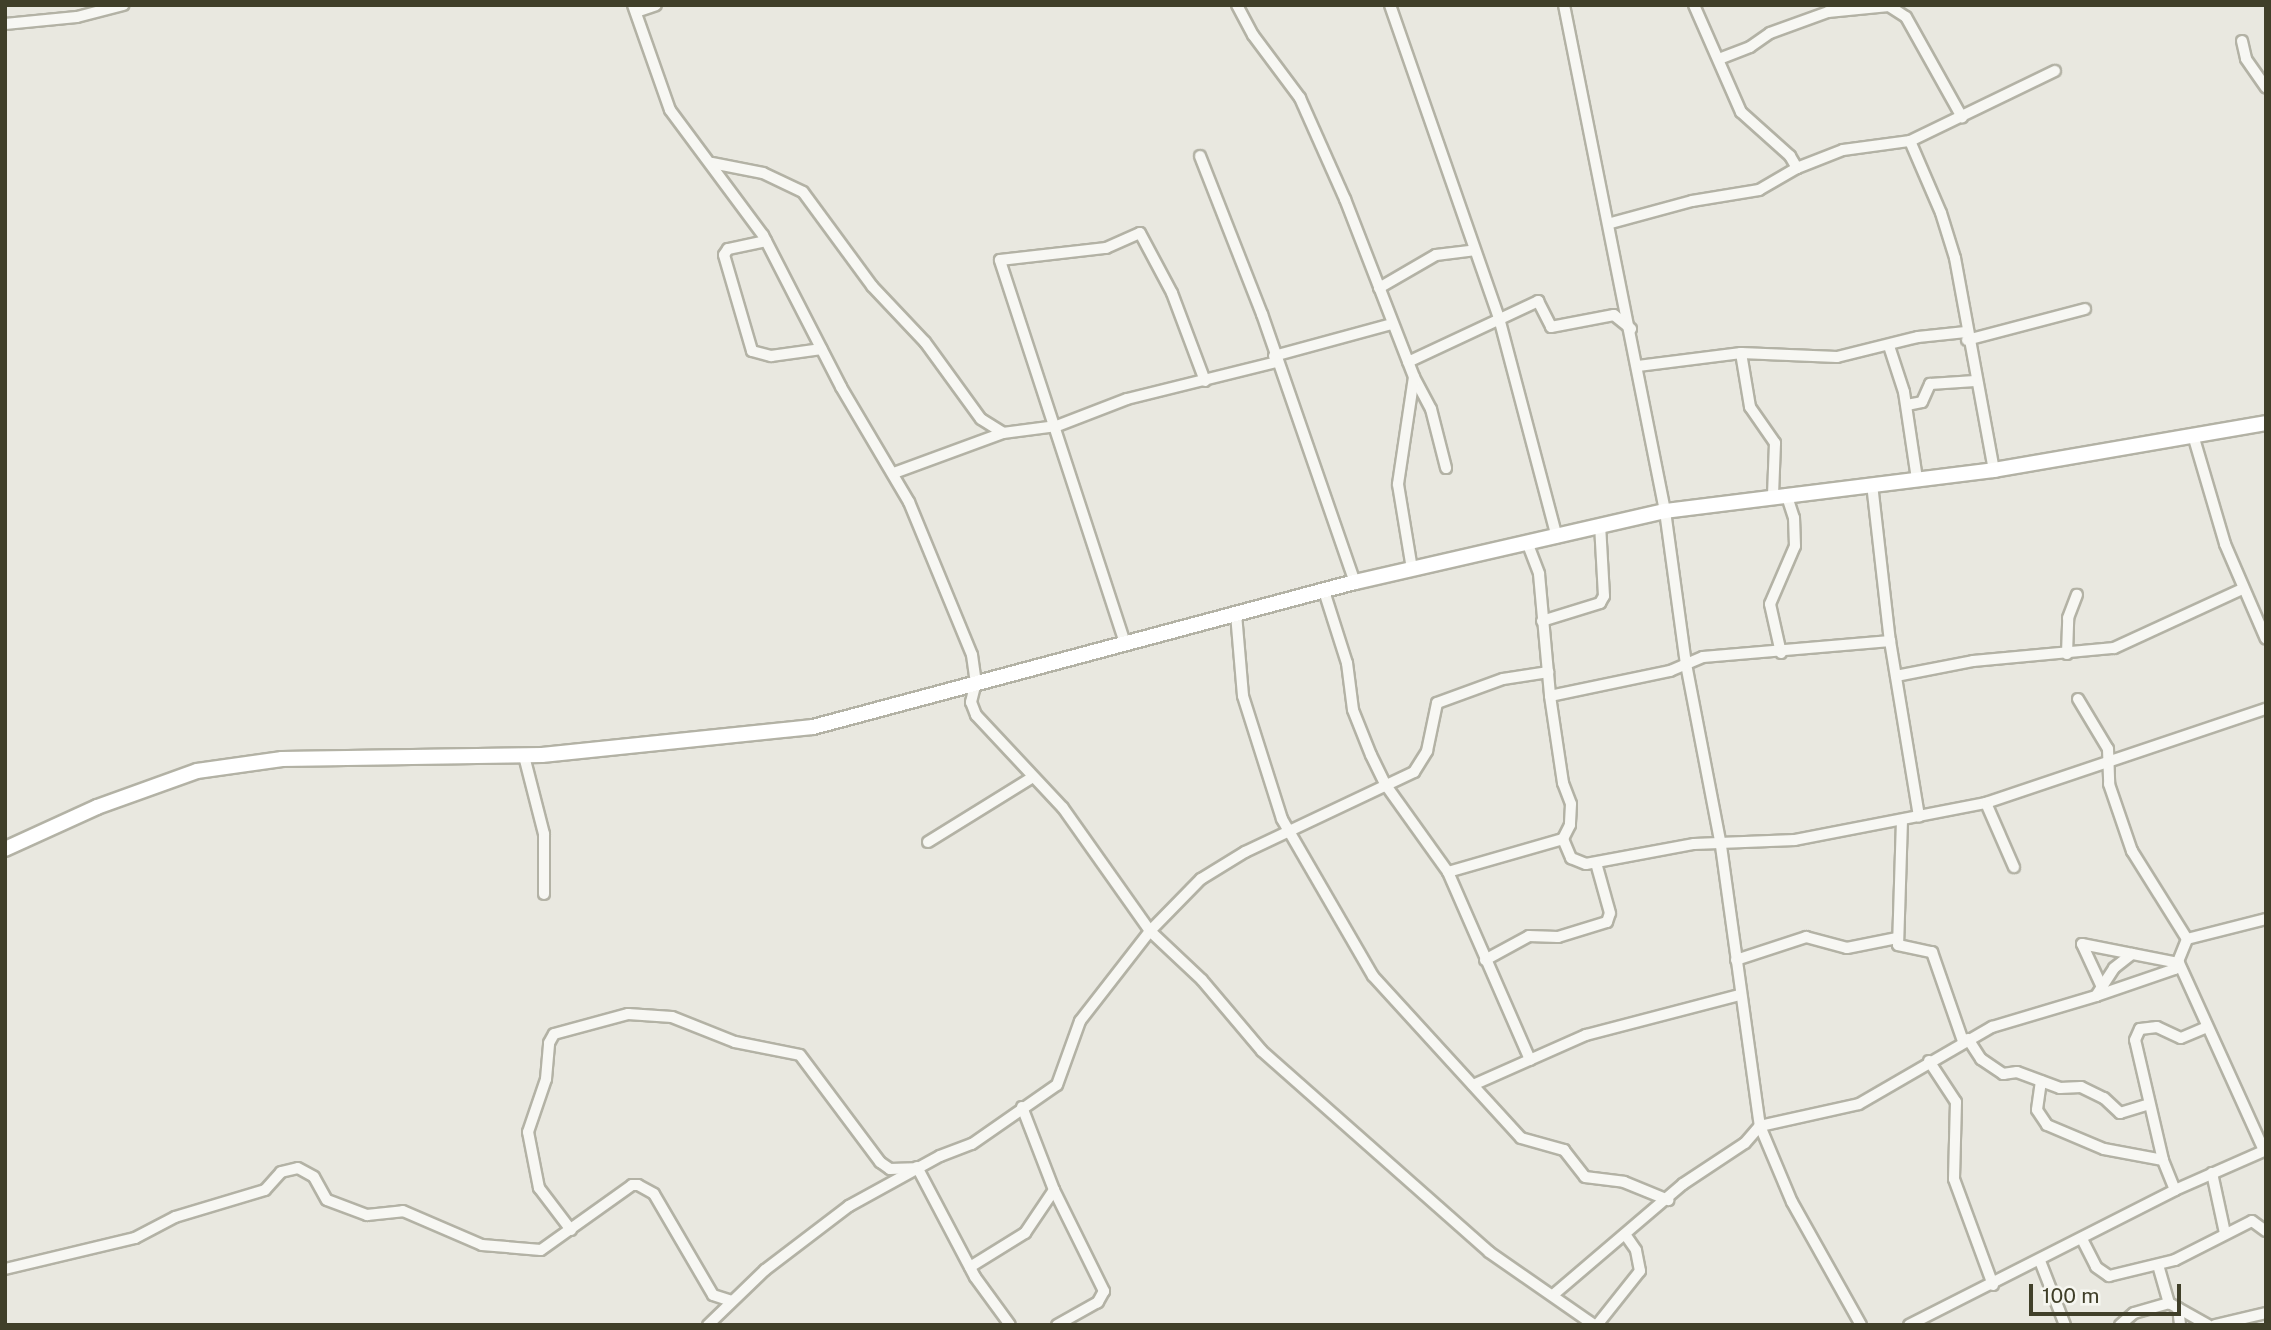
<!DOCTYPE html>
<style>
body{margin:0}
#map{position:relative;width:2271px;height:1330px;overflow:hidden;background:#e9e8e0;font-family:"Public Sans",sans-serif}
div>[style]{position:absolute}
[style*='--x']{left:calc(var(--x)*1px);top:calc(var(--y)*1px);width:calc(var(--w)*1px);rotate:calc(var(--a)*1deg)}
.roads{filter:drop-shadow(2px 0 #b3b2a5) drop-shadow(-2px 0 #b3b2a5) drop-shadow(0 2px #b3b2a5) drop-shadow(0 -2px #b3b2a5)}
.street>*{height:10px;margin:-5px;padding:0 5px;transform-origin:5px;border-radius:5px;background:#f7f7f3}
.secondary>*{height:14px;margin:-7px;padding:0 7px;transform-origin:7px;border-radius:7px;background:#fff}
span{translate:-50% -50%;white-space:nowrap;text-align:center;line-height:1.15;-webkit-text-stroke:5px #f6f6f0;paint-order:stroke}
.frame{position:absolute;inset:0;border:7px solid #403f29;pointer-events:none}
.scale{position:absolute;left:2029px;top:1284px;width:152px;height:32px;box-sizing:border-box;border:4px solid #403f29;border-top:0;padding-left:9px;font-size:21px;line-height:24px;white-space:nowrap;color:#403f29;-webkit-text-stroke:5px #f6f6f0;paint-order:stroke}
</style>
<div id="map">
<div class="roads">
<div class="street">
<div style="--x:633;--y:5;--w:111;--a:70.6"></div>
<div style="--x:670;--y:110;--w:156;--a:53.4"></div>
<div style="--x:763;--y:235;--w:171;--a:62.8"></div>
<div style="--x:841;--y:387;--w:134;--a:59.4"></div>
<div style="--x:909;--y:502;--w:165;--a:67.6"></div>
<div style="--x:972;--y:655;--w:27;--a:82"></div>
<div style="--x:976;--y:682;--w:21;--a:104"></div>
<div style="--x:971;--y:702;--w:14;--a:69"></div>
<div style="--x:976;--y:715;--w:127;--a:46.9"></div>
<div style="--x:1063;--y:808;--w:151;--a:54.7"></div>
<div style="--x:1150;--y:931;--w:71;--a:43.3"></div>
<div style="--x:1202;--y:980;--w:93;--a:49.8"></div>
<div style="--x:1262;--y:1051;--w:303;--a:41.5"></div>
<div style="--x:1489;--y:1252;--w:128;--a:34.8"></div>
<div style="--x:1237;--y:5;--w:34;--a:62"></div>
<div style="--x:1253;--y:35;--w:79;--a:53.3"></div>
<div style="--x:1300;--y:98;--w:111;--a:66"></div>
<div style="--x:1345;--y:199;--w:191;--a:68.8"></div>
<div style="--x:1414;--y:377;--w:36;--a:62"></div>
<div style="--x:1431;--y:409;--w:61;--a:75.7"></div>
<div style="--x:1390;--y:5;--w:331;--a:70.8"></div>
<div style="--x:1499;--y:318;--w:227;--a:75.2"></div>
<div style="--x:1564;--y:5;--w:516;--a:78.71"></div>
<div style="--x:1665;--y:511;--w:154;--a:82.2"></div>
<div style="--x:1686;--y:664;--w:185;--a:79.1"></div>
<div style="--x:1721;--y:846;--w:283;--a:82.1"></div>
<div style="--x:1760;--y:1126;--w:82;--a:67.2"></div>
<div style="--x:1792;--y:1202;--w:141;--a:60.7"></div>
<div style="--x:1694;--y:5;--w:117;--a:66.3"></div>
<div style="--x:1741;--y:112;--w:66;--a:41.9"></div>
<div style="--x:1790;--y:156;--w:14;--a:60"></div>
<div style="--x:636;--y:12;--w:21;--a:-19"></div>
<div style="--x:5;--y:24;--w:72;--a:-5.6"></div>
<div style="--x:77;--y:17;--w:48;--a:-14.6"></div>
<div style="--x:2242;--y:41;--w:18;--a:77"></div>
<div style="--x:2246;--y:59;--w:35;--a:55"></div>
<div style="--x:1719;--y:59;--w:33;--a:-21"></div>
<div style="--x:1750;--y:47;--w:24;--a:-35"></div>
<div style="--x:1770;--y:33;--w:62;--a:-19.9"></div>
<div style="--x:1828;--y:12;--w:61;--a:-5.6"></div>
<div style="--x:1889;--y:6;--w:20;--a:33"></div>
<div style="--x:1906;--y:17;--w:115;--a:60.8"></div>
<div style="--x:1910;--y:141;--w:78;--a:66.7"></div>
<div style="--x:1941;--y:213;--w:47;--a:72.7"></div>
<div style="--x:1955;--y:258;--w:216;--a:79.6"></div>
<div style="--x:1200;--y:156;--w:170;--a:68.6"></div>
<div style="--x:1262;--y:314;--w:284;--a:70.9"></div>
<div style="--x:712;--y:163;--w:52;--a:11.1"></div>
<div style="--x:763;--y:173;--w:44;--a:25.4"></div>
<div style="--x:803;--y:192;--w:117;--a:53.7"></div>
<div style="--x:872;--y:286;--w:77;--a:46.6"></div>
<div style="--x:925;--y:342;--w:95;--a:54"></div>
<div style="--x:981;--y:419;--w:26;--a:32"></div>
<div style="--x:1611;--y:223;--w:84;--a:-15.2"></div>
<div style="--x:1692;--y:201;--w:68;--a:-9.3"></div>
<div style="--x:1759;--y:190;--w:44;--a:-30.1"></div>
<div style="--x:1797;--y:168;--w:49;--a:-21.4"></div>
<div style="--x:1843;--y:150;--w:68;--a:-7.7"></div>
<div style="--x:1910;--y:141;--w:161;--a:-25.8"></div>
<div style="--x:766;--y:241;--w:39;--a:168"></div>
<div style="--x:728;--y:249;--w:7;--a:124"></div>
<div style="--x:724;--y:255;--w:100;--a:73.7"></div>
<div style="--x:752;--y:351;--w:20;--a:15"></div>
<div style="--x:771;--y:356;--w:51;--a:-7.8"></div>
<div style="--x:1379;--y:288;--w:66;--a:-30.1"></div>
<div style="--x:1436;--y:255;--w:38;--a:-7"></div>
<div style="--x:1967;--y:340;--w:122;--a:-14.7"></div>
<div style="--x:1889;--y:346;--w:48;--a:71.9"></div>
<div style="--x:1904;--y:392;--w:88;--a:81.5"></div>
<div style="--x:1741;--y:353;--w:55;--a:80.5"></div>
<div style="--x:1750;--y:407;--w:44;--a:55.2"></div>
<div style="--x:1775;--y:443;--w:52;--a:92.2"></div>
<div style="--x:1274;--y:356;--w:122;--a:-15.2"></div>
<div style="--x:1408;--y:362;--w:144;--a:-25.1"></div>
<div style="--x:1538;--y:301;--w:29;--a:63"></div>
<div style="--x:1551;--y:327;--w:64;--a:-10.8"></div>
<div style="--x:1614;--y:315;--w:22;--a:39"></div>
<div style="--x:1638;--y:366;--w:104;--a:-7.2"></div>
<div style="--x:1741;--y:353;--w:96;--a:2.4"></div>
<div style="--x:1837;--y:357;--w:83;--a:-13.9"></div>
<div style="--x:1918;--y:337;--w:48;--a:-5.9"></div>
<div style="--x:1907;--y:405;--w:15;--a:-11"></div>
<div style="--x:1922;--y:402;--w:20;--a:-66"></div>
<div style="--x:1930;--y:384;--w:45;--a:-3.8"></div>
<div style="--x:2193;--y:435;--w:114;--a:73.6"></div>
<div style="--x:2225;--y:544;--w:103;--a:66.7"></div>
<div style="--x:894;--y:473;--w:116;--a:-20.2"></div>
<div style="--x:1003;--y:433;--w:54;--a:-7.4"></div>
<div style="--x:1057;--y:426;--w:75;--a:-21.1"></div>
<div style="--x:1127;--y:399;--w:154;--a:-13.9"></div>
<div style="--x:1872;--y:484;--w:158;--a:83.5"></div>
<div style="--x:1890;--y:641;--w:178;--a:80.6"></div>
<div style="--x:1527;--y:542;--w:34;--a:69"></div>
<div style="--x:1539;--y:574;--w:122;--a:84.8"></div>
<div style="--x:1550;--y:696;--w:88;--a:81.5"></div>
<div style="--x:1563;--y:783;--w:22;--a:69"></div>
<div style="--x:1571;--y:804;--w:21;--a:93"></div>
<div style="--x:1570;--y:825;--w:16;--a:117"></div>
<div style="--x:1563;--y:839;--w:21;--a:67"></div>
<div style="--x:1571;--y:858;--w:16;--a:22"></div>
<div style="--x:1586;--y:864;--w:110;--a:-10.5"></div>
<div style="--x:1694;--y:844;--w:101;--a:-2.3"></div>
<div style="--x:1795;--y:840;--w:195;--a:-11"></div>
<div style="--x:1986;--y:803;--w:295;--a:-18.6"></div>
<div style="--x:1412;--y:569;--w:86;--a:-99.4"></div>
<div style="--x:1398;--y:484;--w:108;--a:-81.5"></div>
<div style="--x:1324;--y:591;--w:76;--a:72.3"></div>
<div style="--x:1347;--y:663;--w:47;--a:82.7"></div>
<div style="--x:1353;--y:710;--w:48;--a:68.2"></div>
<div style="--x:1371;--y:755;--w:32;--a:64"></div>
<div style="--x:1385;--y:784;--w:108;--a:54.4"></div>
<div style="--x:1448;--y:872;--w:205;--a:66.4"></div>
<div style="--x:1236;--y:614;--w:82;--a:85.1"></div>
<div style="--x:1243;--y:696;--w:129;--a:72.4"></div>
<div style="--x:1282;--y:819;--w:181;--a:59.9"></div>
<div style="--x:1373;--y:976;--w:219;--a:47.6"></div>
<div style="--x:1521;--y:1138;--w:45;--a:15.6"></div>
<div style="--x:1564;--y:1150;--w:34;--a:52"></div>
<div style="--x:1585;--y:1177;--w:39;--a:7"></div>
<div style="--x:1624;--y:1182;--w:48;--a:22.2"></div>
<div style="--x:1542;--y:621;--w:61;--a:-17.2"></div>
<div style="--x:1600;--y:603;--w:8;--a:-60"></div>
<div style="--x:1604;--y:596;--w:71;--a:-93.2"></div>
<div style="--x:1125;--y:643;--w:403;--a:-108.1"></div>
<div style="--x:1000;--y:260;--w:107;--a:-6.5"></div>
<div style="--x:1106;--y:248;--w:37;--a:-24"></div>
<div style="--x:1140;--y:233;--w:68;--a:61.9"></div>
<div style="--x:1172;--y:293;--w:94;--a:69.4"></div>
<div style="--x:1781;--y:653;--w:50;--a:-102.7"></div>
<div style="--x:1770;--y:604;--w:63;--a:-66.7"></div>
<div style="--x:1795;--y:546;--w:28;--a:-92"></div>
<div style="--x:1794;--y:518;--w:25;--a:-108"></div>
<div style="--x:2067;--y:654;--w:36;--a:-88"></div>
<div style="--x:2068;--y:618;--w:25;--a:-69"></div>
<div style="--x:1896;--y:676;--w:78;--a:-11"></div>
<div style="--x:1973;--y:661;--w:142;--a:-5.3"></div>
<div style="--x:2114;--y:648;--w:141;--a:-24.7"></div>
<div style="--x:1550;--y:696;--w:123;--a:-11.8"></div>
<div style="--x:1670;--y:671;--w:36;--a:-23"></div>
<div style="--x:1703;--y:657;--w:188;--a:-4.9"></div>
<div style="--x:2078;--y:699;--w:58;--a:59"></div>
<div style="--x:2108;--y:749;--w:35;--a:88"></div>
<div style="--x:2109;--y:784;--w:71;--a:71.1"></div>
<div style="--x:2132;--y:851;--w:104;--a:58"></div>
<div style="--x:524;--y:756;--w:81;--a:75.6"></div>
<div style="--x:544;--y:834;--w:60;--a:90"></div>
<div style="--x:1986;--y:803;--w:70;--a:66.4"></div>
<div style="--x:1902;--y:820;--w:125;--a:91.8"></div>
<div style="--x:1898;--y:945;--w:35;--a:12"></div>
<div style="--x:1932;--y:952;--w:94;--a:70.8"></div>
<div style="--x:928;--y:842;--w:123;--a:-31.8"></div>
<div style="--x:1448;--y:872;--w:120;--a:-16"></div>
<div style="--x:2187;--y:939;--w:81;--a:-14.2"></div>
<div style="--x:2082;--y:944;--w:99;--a:11.1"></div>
<div style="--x:2179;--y:963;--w:205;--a:65.6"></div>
<div style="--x:2082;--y:944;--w:45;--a:65.1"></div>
<div style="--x:1485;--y:960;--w:50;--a:-28.6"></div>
<div style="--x:1529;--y:936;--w:29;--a:2"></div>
<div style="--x:1558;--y:937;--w:51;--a:-17"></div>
<div style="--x:1607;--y:922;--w:9;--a:-72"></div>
<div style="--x:1610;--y:913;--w:52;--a:-105.6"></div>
<div style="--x:1736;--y:960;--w:74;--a:-18.2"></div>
<div style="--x:1806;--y:937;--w:42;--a:15"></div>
<div style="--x:1847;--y:948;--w:51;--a:-11.3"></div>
<div style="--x:2096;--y:996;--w:83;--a:-18.9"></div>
<div style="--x:2175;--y:969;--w:32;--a:-68"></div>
<div style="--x:1968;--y:1039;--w:24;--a:57"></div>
<div style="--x:1981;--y:1059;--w:27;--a:34"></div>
<div style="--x:2003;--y:1074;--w:14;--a:-8"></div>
<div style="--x:2017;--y:1072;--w:46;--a:20.4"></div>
<div style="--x:2060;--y:1088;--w:21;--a:-3"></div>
<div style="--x:2081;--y:1087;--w:25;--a:26"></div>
<div style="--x:2104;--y:1098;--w:22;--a:43"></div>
<div style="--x:2120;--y:1113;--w:30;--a:-17"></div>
<div style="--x:1929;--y:1061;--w:49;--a:56.6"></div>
<div style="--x:1956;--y:1102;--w:77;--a:91.5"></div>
<div style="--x:1954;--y:1179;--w:113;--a:69.8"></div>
<div style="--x:2041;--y:1081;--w:29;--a:98"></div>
<div style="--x:2037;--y:1110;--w:18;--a:56"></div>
<div style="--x:2047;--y:1125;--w:62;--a:22.8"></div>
<div style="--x:2104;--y:1149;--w:60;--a:10.6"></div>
<div style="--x:1473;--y:1085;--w:124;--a:-23.9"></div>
<div style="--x:1586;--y:1035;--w:159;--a:-14.6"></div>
<div style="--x:1022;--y:1107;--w:89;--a:68.9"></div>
<div style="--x:1054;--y:1190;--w:113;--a:63.7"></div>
<div style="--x:1104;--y:1291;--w:13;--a:119"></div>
<div style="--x:1098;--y:1302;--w:47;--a:150.7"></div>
<div style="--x:917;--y:1167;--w:124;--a:62.2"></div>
<div style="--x:975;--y:1277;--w:59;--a:53.9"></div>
<div style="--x:2212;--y:1173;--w:61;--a:77.8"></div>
<div style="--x:2175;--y:1190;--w:32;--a:-112"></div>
<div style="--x:2163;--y:1160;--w:123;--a:-103.1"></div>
<div style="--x:2135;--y:1040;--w:12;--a:-66"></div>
<div style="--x:2140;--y:1029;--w:17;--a:-7"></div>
<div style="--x:2157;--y:1027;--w:26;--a:25"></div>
<div style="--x:2181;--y:1038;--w:28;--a:-23"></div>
<div style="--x:571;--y:1230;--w:53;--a:-127.3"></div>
<div style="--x:539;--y:1188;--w:57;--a:-101.1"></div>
<div style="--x:528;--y:1132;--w:56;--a:-71.2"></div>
<div style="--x:546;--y:1079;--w:36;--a:-85"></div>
<div style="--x:549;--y:1043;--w:10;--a:-61"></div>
<div style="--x:554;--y:1034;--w:77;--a:-15.1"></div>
<div style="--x:628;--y:1014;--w:44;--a:3.9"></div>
<div style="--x:672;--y:1017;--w:68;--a:21.6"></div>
<div style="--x:735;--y:1042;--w:66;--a:11.3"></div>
<div style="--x:800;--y:1055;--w:134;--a:53.2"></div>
<div style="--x:880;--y:1162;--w:12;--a:35"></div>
<div style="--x:890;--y:1169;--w:25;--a:-2"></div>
<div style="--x:2082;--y:1239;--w:31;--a:63"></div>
<div style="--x:2096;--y:1267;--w:16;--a:35"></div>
<div style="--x:2109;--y:1276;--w:68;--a:-13.6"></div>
<div style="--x:2175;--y:1260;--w:86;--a:-26.9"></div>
<div style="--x:2252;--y:1221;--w:17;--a:36"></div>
<div style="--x:2040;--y:1261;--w:69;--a:68.7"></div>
<div style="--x:2158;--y:1265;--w:40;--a:74"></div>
<div style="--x:2169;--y:1303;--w:45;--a:29.4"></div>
<div style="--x:970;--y:1267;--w:65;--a:-31.7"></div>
<div style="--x:1025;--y:1233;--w:52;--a:-56"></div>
<div style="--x:5;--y:1269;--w:134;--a:-13.4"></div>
<div style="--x:135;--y:1238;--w:45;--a:-27.7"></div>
<div style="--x:175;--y:1217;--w:94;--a:-16.7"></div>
<div style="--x:265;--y:1190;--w:24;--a:-48"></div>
<div style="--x:281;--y:1172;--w:17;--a:-13"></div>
<div style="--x:298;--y:1168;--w:18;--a:29"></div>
<div style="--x:314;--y:1177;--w:26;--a:61"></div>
<div style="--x:327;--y:1200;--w:43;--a:20.6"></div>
<div style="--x:367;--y:1215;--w:36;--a:-6"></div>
<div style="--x:403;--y:1211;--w:86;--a:23.3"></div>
<div style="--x:482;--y:1245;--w:59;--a:4.8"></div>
<div style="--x:541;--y:1250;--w:112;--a:-35.5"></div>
<div style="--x:632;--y:1185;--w:6;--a:0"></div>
<div style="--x:638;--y:1185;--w:18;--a:29"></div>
<div style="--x:654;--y:1194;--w:117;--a:59.7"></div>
<div style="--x:713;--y:1295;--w:19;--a:18"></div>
<div style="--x:1553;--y:1295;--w:171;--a:-40.5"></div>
<div style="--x:1683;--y:1184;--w:74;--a:-33.5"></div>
<div style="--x:1745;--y:1143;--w:23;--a:-49"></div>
<div style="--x:1760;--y:1126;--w:101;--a:-12.5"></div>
<div style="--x:1859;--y:1104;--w:154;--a:-30.1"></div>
<div style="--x:1992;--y:1027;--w:109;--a:-16.6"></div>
<div style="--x:2096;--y:996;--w:33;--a:-57"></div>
<div style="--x:2114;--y:968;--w:23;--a:-38"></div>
<div style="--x:2178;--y:1308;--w:17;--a:83"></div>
<div style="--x:708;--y:1325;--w:79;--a:-44"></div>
<div style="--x:765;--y:1270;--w:106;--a:-37.3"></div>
<div style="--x:849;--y:1206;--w:104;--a:-28.8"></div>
<div style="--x:940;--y:1156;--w:34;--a:-21"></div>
<div style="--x:972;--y:1144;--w:103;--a:-34.8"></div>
<div style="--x:1057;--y:1085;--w:68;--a:-70.2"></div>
<div style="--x:1080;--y:1021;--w:114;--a:-52.1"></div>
<div style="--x:1150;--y:931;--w:73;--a:-45.6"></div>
<div style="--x:1201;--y:879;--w:52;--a:-31.5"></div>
<div style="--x:1245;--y:852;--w:187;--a:-25.3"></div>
<div style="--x:1414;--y:772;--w:25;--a:-58"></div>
<div style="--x:1427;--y:751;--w:49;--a:-78.2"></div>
<div style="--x:1437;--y:703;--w:70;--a:-20"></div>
<div style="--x:1503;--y:679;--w:46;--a:-8.8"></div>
<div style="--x:1597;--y:1325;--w:69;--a:-51.5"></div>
<div style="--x:1640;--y:1271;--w:21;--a:-101"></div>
<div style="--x:1636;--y:1250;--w:19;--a:-125"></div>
<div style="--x:1909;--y:1325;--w:298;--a:-26.9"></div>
<div style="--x:2175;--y:1190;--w:99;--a:-23.7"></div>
<div style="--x:2120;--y:1325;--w:18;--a:-41"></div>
<div style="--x:2134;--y:1313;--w:36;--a:-16"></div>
<div style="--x:2215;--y:1325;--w:52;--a:-13.2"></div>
</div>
<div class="secondary">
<div style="--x:5;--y:849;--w:101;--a:-24.5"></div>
<div style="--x:97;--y:807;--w:106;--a:-19.8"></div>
<div style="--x:197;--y:771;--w:86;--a:-8"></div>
<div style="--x:282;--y:759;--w:260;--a:-0.9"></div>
<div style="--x:542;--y:755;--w:272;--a:-5.9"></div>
<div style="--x:813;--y:727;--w:561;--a:-14.98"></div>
<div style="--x:1355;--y:582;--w:318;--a:-12.9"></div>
<div style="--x:1665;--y:511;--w:332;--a:-7.1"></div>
<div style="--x:1994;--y:470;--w:276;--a:-9.8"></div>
</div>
</div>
<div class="frame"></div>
<div class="scale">100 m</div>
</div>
